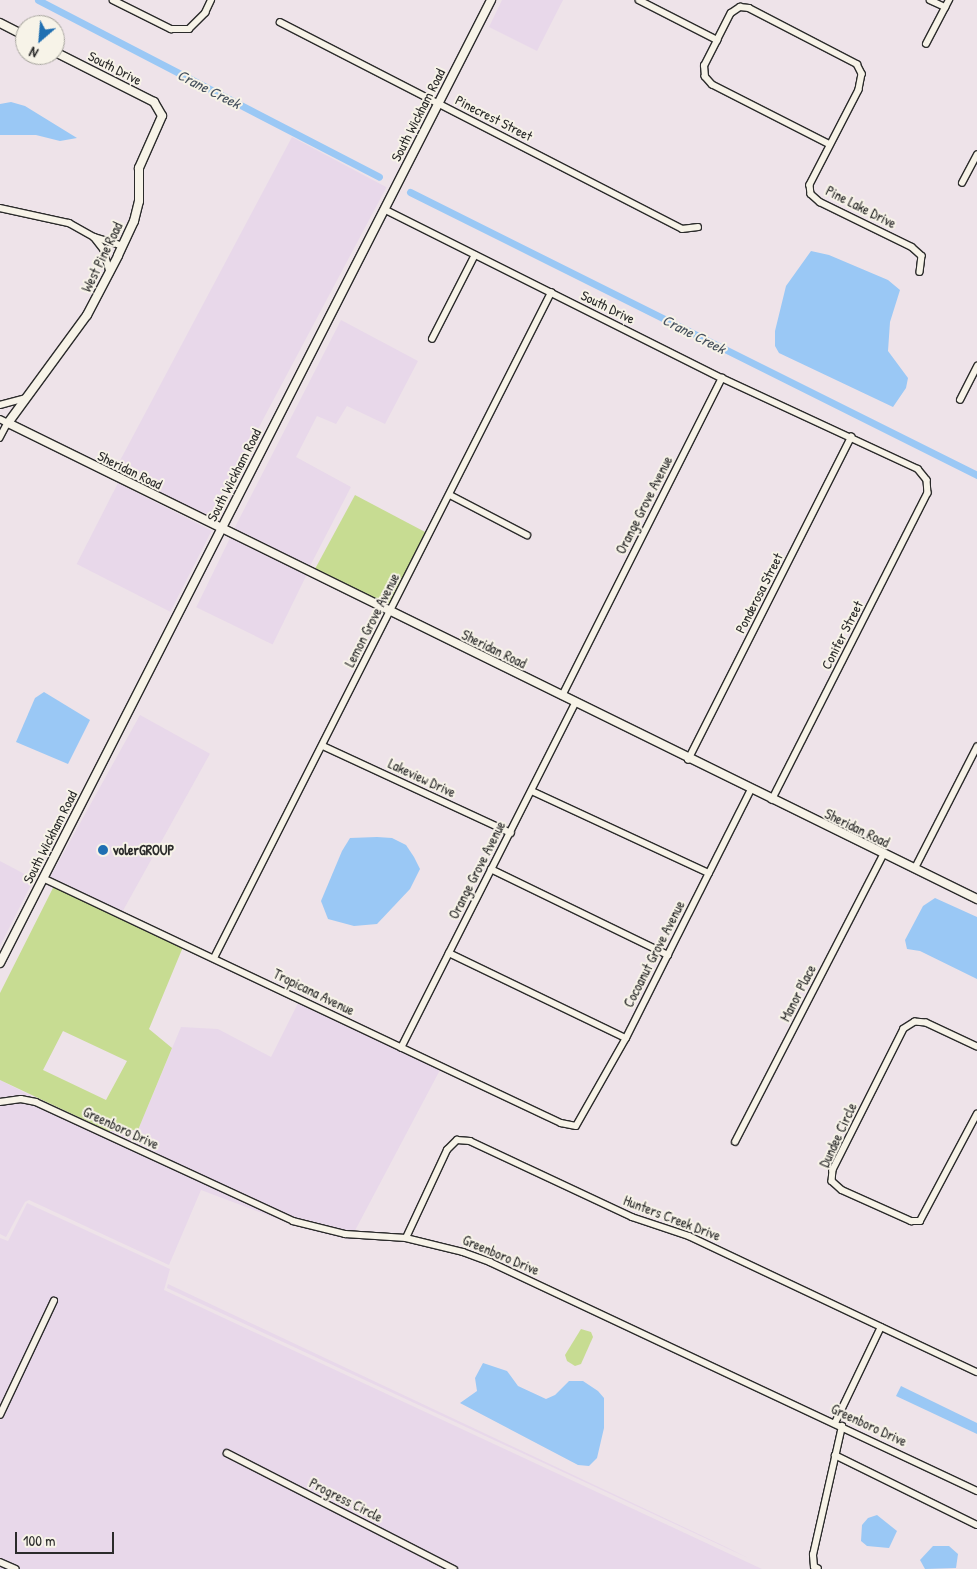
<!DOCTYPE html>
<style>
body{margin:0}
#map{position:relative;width:977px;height:1569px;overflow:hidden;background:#eee3e9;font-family:"Patrick Hand",sans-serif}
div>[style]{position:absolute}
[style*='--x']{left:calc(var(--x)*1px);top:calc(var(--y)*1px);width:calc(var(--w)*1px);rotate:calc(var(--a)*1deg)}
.built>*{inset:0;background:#e8d8ea;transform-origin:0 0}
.green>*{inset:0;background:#c7dc92}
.water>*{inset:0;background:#9ac8f5}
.canal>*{height:7px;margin:-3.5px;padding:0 3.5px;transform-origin:3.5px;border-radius:3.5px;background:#9ac8f5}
.roads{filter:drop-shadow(1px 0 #2b2b2b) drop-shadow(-1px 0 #2b2b2b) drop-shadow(0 1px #2b2b2b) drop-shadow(0 -1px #2b2b2b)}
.street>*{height:5.5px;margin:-2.75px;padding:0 2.75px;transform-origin:2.75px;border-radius:2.75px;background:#f7f3e8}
.secondary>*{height:8px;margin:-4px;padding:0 4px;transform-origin:4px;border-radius:4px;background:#f7f3e8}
.dots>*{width:14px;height:14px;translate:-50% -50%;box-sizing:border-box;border:2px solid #f7f3e8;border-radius:50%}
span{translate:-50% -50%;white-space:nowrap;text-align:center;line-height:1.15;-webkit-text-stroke:4px #f7f3e8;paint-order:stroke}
.street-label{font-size:14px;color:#2b2b2b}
.poi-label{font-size:14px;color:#2b2b2b;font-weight:700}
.left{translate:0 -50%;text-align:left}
.water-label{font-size:15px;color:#47525e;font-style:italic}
.north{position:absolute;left:15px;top:15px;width:50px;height:50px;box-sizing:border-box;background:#f7f3e8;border:1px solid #a5a39c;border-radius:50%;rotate:207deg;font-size:14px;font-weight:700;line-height:20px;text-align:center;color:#2b2b2b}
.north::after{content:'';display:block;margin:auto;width:18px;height:22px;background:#1f6fb2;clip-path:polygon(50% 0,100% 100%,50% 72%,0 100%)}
.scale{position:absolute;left:15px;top:1532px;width:99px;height:22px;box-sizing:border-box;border:2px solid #2b2b2b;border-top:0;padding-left:6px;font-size:15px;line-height:18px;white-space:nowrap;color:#2b2b2b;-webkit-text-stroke:4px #f7f3e8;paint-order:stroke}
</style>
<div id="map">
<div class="built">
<div style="clip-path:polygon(502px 0,563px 0,537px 51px,489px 27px)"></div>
<div style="left:292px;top:137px;width:107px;height:379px;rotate:28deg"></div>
<div style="clip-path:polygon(341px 320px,418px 361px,385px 424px,347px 406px,336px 424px,317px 416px,296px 457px,351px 487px,309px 568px,233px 531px)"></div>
<div style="left:118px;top:483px;width:105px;height:91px;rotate:27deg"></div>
<div style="left:230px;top:538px;width:85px;height:77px;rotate:26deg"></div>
<div style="left:140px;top:715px;width:80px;height:189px;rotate:29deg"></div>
<div style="clip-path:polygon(0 861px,34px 879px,0 946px)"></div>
<div style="clip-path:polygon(299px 1001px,440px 1070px,350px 1240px,305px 1229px,201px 1190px,169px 1265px,29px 1200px,25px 1202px,6px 1237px,0 1234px,0 1080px,51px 1106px,138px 1130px,181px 1027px,218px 1029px,271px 1057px)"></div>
<div style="clip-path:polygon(27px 1203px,170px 1269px,164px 1290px,762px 1569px,0 1569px,0 1238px,8px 1241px)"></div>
<div style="clip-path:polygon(168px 1284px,724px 1546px,748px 1558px,167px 1288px)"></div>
</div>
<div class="green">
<div style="clip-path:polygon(355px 495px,427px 533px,392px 603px,387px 604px,315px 569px)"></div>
<div style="clip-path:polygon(evenodd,55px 884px,183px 947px,149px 1029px,172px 1048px,138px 1130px,108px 1131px,0 1080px,0 993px,55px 884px,63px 1031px,127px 1061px,106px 1100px,43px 1070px,63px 1031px)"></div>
<div style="clip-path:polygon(581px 1329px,591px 1332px,593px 1337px,581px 1364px,575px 1366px,567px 1361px,565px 1355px)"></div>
</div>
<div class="water">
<div style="clip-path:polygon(11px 102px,25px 106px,77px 138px,60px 141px,36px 135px,0 135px,0 104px)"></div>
<div style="clip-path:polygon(811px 251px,829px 255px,888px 280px,900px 290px,890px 322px,888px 351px,908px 378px,906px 388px,893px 407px,779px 353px,775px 346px,775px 331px,786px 286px)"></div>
<div style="clip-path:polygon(44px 692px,90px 720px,68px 764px,16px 742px,35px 698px)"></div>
<div style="clip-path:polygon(377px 837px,392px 838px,406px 845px,414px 857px,420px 869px,410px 889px,377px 924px,354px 926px,328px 919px,321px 901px,342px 851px,350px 838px)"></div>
<div style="clip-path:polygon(935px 898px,977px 917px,977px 979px,920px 951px,907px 949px,905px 940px,923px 906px)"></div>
<div style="clip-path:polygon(483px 1363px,507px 1371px,518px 1386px,546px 1399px,555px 1395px,569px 1381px,583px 1381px,598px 1391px,604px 1398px,604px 1428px,597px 1458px,589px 1466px,578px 1465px,460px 1403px,477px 1391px,475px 1378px)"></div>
<div style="clip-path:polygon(901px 1386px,977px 1423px,977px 1434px,896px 1396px)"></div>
<div style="clip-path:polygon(877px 1515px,897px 1531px,889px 1548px,867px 1546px,861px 1541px,862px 1525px,868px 1518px)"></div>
<div style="clip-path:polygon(933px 1546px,949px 1546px,958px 1554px,956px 1568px,925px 1569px,920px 1560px)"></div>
</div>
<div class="canal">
<div style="--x:38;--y:0;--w:384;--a:27.4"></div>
<div style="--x:410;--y:192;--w:634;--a:26.52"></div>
</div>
<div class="roads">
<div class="street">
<div style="--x:113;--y:0;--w:65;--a:26.6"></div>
<div style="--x:171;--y:29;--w:18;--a:0"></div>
<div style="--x:189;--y:29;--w:23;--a:-45"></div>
<div style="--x:205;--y:13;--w:14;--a:-65"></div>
<div style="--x:639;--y:0;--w:88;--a:27.1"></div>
<div style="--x:930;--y:0;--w:17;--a:25"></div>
<div style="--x:280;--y:22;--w:452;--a:27.2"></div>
<div style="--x:682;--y:229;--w:16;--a:-7"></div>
<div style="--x:926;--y:44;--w:50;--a:-62.4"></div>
<div style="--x:830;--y:145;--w:132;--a:-153"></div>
<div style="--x:712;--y:85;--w:11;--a:-131"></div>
<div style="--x:705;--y:77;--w:11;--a:-95"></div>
<div style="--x:704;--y:66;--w:29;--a:-63"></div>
<div style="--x:717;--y:40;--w:30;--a:-63"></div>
<div style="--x:731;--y:13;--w:11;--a:-34"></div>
<div style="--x:740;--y:7;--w:9;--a:6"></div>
<div style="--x:749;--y:8;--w:122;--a:27.4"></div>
<div style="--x:857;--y:64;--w:11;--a:63"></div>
<div style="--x:862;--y:74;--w:16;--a:101"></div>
<div style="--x:859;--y:90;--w:107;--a:117.3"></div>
<div style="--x:810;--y:185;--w:9;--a:84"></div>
<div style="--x:811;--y:194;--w:12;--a:42"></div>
<div style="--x:820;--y:202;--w:102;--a:26.1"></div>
<div style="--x:912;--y:247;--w:13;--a:42"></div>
<div style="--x:922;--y:256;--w:16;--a:97"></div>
<div style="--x:962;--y:183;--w:32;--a:-62"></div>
<div style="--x:0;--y:208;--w:71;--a:12.3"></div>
<div style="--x:69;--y:223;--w:29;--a:29"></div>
<div style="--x:94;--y:237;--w:30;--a:17"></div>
<div style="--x:384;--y:209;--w:378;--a:26.6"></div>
<div style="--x:722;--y:378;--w:216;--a:24.9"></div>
<div style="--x:918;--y:469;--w:14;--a:51"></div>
<div style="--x:927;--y:480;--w:13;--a:86"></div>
<div style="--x:928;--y:493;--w:344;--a:116.9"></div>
<div style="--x:94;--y:237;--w:16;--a:52"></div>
<div style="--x:104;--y:250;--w:23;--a:75"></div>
<div style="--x:432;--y:339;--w:94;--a:-62.9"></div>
<div style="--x:960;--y:400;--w:38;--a:-63"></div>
<div style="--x:0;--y:405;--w:24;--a:-15"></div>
<div style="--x:0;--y:419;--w:9;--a:27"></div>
<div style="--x:8;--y:423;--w:17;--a:118"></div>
<div style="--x:450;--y:495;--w:87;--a:27.5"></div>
<div style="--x:562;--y:696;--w:356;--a:-63.3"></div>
<div style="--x:323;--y:746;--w:207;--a:24.8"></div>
<div style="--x:688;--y:760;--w:362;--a:-63.2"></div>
<div style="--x:532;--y:791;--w:195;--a:24.9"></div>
<div style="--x:915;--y:868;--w:136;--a:-62.9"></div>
<div style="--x:491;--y:869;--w:197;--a:25.9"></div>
<div style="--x:43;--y:878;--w:573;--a:25.31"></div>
<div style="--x:561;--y:1123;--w:15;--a:11"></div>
<div style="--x:576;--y:1126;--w:101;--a:-60.4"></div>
<div style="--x:626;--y:1038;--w:278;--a:-63.3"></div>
<div style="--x:449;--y:953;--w:196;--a:25.7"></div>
<div style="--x:214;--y:958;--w:746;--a:-63.13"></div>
<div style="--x:977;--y:1047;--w:56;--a:-154.8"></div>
<div style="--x:926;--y:1023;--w:11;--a:-175"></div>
<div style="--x:915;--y:1022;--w:13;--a:148"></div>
<div style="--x:904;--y:1029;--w:158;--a:116.7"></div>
<div style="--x:833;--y:1170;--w:11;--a:95"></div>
<div style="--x:832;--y:1181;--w:13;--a:42"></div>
<div style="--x:842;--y:1190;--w:76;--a:24.2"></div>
<div style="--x:911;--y:1221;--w:9;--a:0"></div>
<div style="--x:920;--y:1221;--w:121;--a:-62"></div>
<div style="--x:401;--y:1048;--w:386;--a:-63.2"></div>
<div style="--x:0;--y:1102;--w:21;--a:-8"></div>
<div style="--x:21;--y:1099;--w:15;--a:11"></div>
<div style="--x:36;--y:1102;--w:283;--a:24.8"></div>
<div style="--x:293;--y:1221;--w:54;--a:14"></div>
<div style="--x:345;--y:1234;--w:61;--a:3.8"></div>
<div style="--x:406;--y:1238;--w:59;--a:13.8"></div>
<div style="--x:463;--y:1252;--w:29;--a:20"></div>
<div style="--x:490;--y:1262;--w:538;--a:25.18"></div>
<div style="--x:735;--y:1142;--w:323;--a:-62.7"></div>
<div style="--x:406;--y:1238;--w:97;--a:-65"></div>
<div style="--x:447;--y:1150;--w:14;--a:-45"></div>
<div style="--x:457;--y:1140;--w:13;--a:4"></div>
<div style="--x:470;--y:1141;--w:179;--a:25.1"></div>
<div style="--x:632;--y:1217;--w:60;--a:18.4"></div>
<div style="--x:689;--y:1236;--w:318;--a:25.3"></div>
<div style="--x:0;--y:1415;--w:126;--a:-64.7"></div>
<div style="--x:835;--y:1423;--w:106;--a:-64.4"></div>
<div style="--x:227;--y:1453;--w:255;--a:27.1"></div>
<div style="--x:835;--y:1455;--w:158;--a:26.2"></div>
<div style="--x:0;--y:1562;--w:17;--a:24"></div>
<div style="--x:818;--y:1569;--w:4;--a:-153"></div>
<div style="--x:814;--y:1567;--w:12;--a:-95"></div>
<div style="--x:813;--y:1555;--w:132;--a:-77.3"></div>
</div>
<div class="secondary">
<div style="--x:0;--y:23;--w:28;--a:27"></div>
<div style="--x:55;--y:52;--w:111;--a:26.8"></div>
<div style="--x:154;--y:102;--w:16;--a:60"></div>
<div style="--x:162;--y:116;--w:57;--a:113.9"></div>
<div style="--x:139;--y:168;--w:33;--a:90"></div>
<div style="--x:139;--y:201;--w:21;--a:104"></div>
<div style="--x:134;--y:221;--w:38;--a:115"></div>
<div style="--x:118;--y:256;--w:67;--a:117.7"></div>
<div style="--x:87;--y:315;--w:134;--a:126.2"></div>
<div style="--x:8;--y:423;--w:1080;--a:26.16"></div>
<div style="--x:0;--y:963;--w:1081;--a:-62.98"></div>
</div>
</div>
<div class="dots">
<div style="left:103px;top:850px;background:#1f6fb2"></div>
</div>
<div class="street-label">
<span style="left:115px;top:68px;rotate:27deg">South Drive</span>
<span style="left:418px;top:115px;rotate:-63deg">South Wickham Road</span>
<span style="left:494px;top:118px;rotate:27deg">Pinecrest Street</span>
<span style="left:861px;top:207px;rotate:27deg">Pine Lake Drive</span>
<span style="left:102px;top:257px;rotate:-64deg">West Pine Road</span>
<span style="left:608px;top:307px;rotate:26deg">South Drive</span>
<span style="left:130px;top:470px;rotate:26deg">Sheridan Road</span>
<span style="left:234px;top:475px;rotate:-63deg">South Wickham Road</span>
<span style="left:644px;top:505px;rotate:-63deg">Orange Grove Avenue</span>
<span style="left:759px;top:593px;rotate:-63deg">Ponderosa Street</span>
<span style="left:372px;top:620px;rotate:-63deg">Lemon Grove Avenue</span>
<span style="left:842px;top:635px;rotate:-63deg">Conifer Street</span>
<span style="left:494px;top:649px;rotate:26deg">Sheridan Road</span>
<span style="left:422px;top:778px;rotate:25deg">Lakeview Drive</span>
<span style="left:857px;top:828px;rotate:26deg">Sheridan Road</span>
<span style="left:50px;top:837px;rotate:-63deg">South Wickham Road</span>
<span style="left:477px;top:870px;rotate:-63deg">Orange Grove Avenue</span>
<span style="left:654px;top:954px;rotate:-63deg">Cocoanut Grove Avenue</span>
<span style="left:314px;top:992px;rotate:26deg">Tropicana Avenue</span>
<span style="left:798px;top:993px;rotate:-63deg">Manor Place</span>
<span style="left:121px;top:1128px;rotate:25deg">Greenboro Drive</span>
<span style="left:838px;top:1135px;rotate:-65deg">Dundee Circle</span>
<span style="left:672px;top:1218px;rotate:21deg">Hunters Creek Drive</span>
<span style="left:501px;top:1255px;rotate:23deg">Greenboro Drive</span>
<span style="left:869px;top:1425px;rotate:25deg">Greenboro Drive</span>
<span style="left:346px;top:1500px;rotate:27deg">Progress Circle</span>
</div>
<div class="poi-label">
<span class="left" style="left:113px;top:850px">volerGROUP</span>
</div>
<div class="water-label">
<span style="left:209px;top:89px;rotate:27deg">Crane Creek</span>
<span style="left:694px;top:334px;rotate:27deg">Crane Creek</span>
</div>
<div class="north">N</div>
<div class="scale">100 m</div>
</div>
